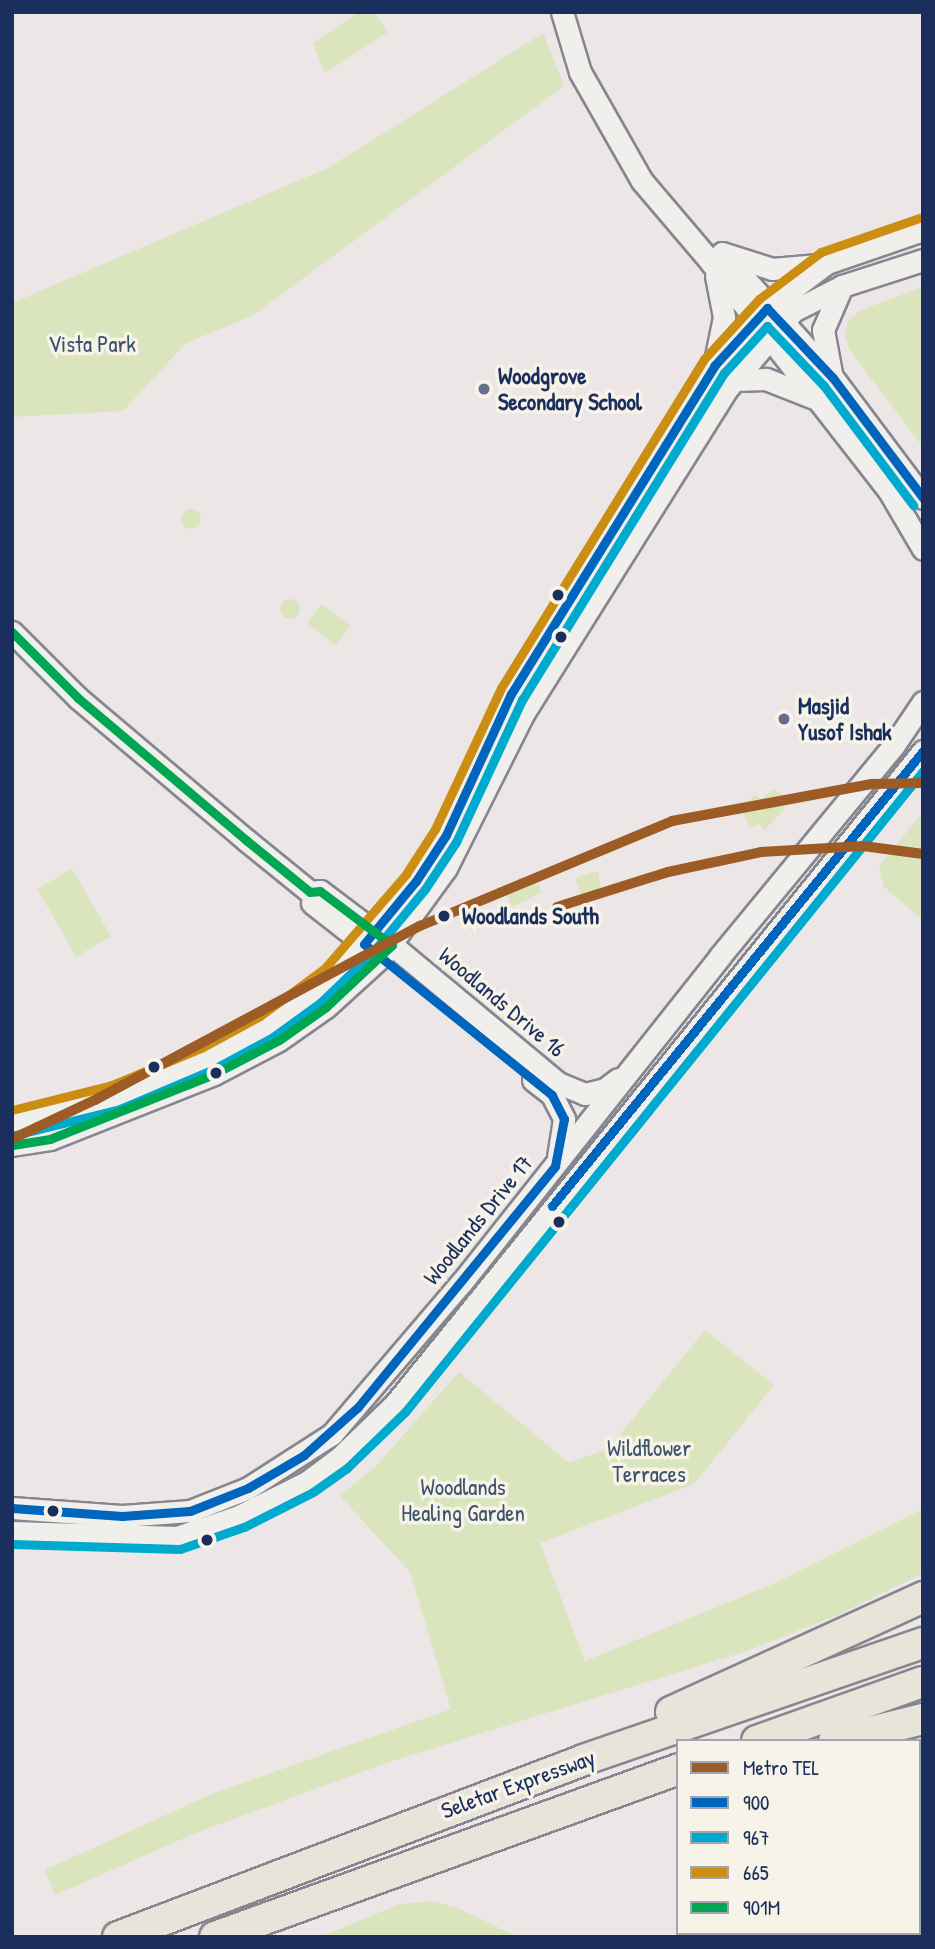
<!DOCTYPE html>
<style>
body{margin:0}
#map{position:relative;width:935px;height:1949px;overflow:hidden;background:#ece6e6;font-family:"Patrick Hand",sans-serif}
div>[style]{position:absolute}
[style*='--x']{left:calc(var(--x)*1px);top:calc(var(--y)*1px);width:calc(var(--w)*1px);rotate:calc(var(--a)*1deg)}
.green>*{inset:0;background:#dae5bd;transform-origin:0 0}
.round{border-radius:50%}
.roads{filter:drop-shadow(2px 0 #85868f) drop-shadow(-2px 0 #85868f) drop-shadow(0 2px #85868f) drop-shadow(0 -2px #85868f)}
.minor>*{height:21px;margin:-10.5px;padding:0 10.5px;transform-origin:10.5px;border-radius:10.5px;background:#f1efec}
.highway>*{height:30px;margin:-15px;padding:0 15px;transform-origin:15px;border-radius:15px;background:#e9e4d9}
.bus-1>*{height:9px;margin:-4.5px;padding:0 4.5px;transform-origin:4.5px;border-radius:4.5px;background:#0065bd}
.bus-2>*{height:9px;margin:-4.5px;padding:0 4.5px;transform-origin:4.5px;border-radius:4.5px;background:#00a9ce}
.bus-3>*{height:9px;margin:-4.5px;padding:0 4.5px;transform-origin:4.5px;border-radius:4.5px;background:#cb8e13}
.bus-4>*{height:9px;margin:-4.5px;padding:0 4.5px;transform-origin:4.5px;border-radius:4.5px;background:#00a651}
.metro-1>*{height:10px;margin:-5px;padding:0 5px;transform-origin:5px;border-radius:5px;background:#9d5b25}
.dots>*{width:19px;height:19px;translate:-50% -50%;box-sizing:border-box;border:4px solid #f7f3e8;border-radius:50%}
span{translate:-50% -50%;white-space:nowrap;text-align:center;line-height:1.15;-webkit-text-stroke:7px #f7f3e8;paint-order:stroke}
.park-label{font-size:23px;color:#3e536a}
.poi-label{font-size:23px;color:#1b2f5e;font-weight:700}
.left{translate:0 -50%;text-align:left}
.stop-label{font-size:23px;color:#1b2f5e;font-weight:700}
.street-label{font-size:23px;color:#1b2f5e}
.frame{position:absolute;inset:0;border:14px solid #1b2f5e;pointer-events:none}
.legend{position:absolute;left:676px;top:1739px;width:245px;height:196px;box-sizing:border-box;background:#f7f3e8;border:2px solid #9fa5b1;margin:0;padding:9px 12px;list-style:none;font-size:21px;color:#1b2f5e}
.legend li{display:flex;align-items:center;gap:14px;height:35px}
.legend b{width:35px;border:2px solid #9fa5b1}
</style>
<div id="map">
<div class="green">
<div style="clip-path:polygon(359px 12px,374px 12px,388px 32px,325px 73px,313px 43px)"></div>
<div style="clip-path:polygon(543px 33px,564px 86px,252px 316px,186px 343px,123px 411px,12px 417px,12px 303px,328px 168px)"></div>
<div style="clip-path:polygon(923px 287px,923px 447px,851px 352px,845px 337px,848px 321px,861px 310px)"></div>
<div class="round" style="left:181px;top:509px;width:20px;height:20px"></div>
<div class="round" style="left:280px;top:599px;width:20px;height:20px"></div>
<div style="left:322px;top:604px;width:36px;height:24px;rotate:38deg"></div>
<div style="clip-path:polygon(773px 789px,783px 795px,785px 808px,764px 831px,760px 824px,751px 827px,741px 811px,754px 795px,762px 799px)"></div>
<div style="clip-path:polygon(923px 812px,923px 920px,884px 887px,879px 866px)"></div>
<div style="left:72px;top:869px;width:78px;height:40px;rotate:60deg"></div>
<div style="clip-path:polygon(598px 871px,601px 893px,584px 902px,575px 878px)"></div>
<div style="clip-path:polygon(518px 877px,540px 886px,541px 893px,512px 907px,501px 884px,514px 886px)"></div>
<div style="clip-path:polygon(705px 1330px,774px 1385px,694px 1484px,540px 1543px,585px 1661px,771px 1585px,923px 1509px,923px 1573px,840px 1614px,747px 1651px,389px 1762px,198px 1832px,55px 1895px,45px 1870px,212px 1794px,451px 1709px,410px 1572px,340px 1496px,376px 1466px,459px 1372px,569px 1463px,609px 1448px)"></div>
<div style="clip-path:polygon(431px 1901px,458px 1908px,519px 1937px,319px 1937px,400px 1904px)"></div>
</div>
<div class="roads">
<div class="minor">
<div style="--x:562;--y:12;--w:63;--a:73.3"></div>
<div style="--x:580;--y:72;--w:125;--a:60.4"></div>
<div style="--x:642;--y:181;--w:105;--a:49.6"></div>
<div style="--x:710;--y:261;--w:291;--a:52.1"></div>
<div style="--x:889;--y:491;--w:67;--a:59.6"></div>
<div style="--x:722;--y:253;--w:167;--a:48.4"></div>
<div style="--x:833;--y:378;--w:150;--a:53.1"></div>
<div style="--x:722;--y:253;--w:52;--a:17.7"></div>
<div style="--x:772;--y:269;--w:46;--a:-5"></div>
<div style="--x:714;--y:366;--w:50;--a:-78.5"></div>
<div style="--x:724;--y:317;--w:42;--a:-101"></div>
<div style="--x:831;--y:373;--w:44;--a:-100.5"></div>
<div style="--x:823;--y:330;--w:48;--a:-66.6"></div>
<div style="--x:734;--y:380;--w:32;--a:-2"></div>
<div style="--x:766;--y:379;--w:52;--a:21.6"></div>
<div style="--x:12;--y:632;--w:93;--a:45"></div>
<div style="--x:78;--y:698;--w:220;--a:40.2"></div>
<div style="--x:246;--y:840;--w:82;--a:39.1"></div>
<div style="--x:310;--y:892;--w:10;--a:-6"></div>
<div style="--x:320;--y:891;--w:90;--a:36.9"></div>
<div style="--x:392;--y:945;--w:216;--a:39.7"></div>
<div style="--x:558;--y:1083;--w:29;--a:22"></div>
<div style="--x:585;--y:1094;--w:21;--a:-14"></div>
<div style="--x:605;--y:1089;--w:16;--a:-38"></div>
<div style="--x:312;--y:903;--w:80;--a:37.9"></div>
<div style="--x:533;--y:1080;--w:24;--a:38"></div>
<div style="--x:552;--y:1095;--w:27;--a:63"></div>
<div style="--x:564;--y:1119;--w:38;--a:99"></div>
<div style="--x:12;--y:1123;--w:107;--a:-14"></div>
<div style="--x:116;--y:1097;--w:98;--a:-22.9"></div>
<div style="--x:206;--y:1059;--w:69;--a:-28.4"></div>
<div style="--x:267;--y:1026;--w:82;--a:-36.6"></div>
<div style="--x:333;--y:977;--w:127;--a:-49.2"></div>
<div style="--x:416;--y:881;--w:55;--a:-56.9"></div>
<div style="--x:446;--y:835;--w:155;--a:-65.3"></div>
<div style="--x:511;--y:694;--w:386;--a:-58.2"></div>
<div style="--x:714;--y:366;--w:79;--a:-47.6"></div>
<div style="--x:767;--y:308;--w:75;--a:-36.9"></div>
<div style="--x:827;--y:263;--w:102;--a:-19"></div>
<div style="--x:12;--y:1145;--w:38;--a:-9"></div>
<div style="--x:50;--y:1139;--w:176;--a:-21.6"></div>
<div style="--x:214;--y:1074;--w:73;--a:-27.6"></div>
<div style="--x:279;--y:1040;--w:57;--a:-35.1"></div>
<div style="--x:326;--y:1007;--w:76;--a:-42.3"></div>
<div style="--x:382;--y:956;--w:109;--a:-54"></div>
<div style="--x:446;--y:868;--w:172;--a:-63.4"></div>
<div style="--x:523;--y:714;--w:382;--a:-57.9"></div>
<div style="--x:726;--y:390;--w:104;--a:-49.7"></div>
<div style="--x:793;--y:311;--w:55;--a:-27"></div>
<div style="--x:842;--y:286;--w:85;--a:-17.8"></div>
<div style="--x:12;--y:1508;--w:110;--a:4.2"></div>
<div style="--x:122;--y:1516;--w:68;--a:-4.2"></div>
<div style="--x:190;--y:1511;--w:62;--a:-21.6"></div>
<div style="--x:248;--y:1488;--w:100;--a:-32.7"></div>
<div style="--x:332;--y:1434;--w:200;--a:-49.5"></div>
<div style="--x:462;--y:1282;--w:416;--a:-51.6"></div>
<div style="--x:720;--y:956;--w:273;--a:-50.5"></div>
<div style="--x:894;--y:745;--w:52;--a:-56"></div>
<div style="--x:12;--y:1532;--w:165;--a:1.7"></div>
<div style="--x:177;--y:1537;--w:65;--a:-18.7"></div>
<div style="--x:239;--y:1516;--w:76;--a:-26.6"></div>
<div style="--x:307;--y:1482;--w:39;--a:-37"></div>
<div style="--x:338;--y:1459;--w:79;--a:-44"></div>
<div style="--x:395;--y:1404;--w:840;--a:-51.04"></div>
</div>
<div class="highway">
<div style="--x:671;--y:1712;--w:277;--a:-24.5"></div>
<div style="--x:757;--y:1741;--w:176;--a:-19.6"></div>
<div style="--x:834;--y:1741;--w:92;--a:-13.9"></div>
<div style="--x:118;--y:1937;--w:498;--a:-20.8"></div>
<div style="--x:583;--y:1760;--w:360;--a:-19"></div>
<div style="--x:215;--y:1937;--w:493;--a:-19.9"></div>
</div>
</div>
<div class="bus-1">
<div style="--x:552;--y:1206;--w:587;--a:-50.81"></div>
<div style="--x:12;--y:1508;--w:110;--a:4.2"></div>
<div style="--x:122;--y:1516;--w:68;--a:-4.2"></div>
<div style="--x:190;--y:1511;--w:62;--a:-21.6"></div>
<div style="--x:248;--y:1488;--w:65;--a:-30.5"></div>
<div style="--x:304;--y:1455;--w:72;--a:-41.6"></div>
<div style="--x:358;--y:1407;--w:311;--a:-50.7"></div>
<div style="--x:555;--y:1166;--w:48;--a:-79.2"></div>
<div style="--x:564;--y:1119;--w:27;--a:-117"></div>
<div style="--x:552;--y:1095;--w:241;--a:-141.2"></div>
<div style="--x:364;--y:944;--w:82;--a:-50.5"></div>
<div style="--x:416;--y:881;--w:55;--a:-56.9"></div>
<div style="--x:446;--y:835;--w:155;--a:-65.3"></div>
<div style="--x:511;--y:694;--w:386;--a:-58.2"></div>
<div style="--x:714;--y:366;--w:79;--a:-47.6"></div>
<div style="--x:767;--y:308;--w:96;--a:46.7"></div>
<div style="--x:833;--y:378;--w:150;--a:53.1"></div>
</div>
<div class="bus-2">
<div style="--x:15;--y:1135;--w:108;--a:-13.9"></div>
<div style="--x:120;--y:1109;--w:100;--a:-23"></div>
<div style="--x:212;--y:1070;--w:69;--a:-28.4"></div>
<div style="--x:273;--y:1037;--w:58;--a:-35.9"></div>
<div style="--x:320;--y:1003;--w:72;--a:-43.9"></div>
<div style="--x:372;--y:953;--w:83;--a:-50.4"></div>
<div style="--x:425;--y:889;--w:56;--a:-56.6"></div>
<div style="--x:456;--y:842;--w:157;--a:-65.1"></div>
<div style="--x:522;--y:700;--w:384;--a:-58.3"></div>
<div style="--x:724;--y:373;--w:64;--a:-47.5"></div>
<div style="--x:767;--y:326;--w:83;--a:46.5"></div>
<div style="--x:824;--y:386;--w:149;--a:53.2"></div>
<div style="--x:12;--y:1544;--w:168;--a:1.7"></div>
<div style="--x:180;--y:1549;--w:68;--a:-19"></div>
<div style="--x:244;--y:1527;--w:77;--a:-26.9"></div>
<div style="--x:313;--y:1492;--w:42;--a:-35.2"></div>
<div style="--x:347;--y:1468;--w:81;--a:-44"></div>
<div style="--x:405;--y:1412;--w:824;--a:-51.06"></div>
</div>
<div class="bus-3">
<div style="--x:12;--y:1110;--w:103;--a:-14"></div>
<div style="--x:112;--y:1085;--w:96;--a:-22.6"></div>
<div style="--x:201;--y:1048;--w:67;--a:-28.5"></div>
<div style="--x:260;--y:1016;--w:81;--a:-36.4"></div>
<div style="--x:325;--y:968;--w:124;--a:-49.2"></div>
<div style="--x:406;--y:874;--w:54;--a:-57.2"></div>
<div style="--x:435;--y:829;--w:156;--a:-64.9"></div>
<div style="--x:501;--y:688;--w:387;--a:-58.3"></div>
<div style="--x:704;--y:359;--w:81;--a:-47.5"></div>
<div style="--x:759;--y:299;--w:78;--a:-37.2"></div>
<div style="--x:821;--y:252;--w:104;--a:-19.1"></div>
</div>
<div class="bus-4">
<div style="--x:12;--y:632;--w:93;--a:45"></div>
<div style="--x:78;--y:698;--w:220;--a:40.2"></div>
<div style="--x:246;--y:840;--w:82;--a:39.1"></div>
<div style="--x:310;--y:892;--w:10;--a:-6"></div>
<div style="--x:320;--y:891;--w:90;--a:36.9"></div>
<div style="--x:392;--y:945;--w:91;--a:136.8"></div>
<div style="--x:326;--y:1007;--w:57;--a:144.9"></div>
<div style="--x:279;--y:1040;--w:73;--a:152.4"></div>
<div style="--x:214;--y:1074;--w:176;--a:158.4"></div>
<div style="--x:50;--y:1139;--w:38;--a:171"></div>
</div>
<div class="metro-1">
<div style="--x:557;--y:907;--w:116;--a:-17.5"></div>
<div style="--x:668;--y:872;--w:95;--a:-12.1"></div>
<div style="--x:761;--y:852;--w:102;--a:-3.4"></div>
<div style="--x:863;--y:846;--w:61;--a:7.6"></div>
<div style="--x:12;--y:1139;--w:92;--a:-25.2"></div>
<div style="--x:95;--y:1100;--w:369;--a:-28.2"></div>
<div style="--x:420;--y:926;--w:273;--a:-22.6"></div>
<div style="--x:672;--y:821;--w:203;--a:-10.5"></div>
<div style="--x:872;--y:784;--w:51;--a:-1.1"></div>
</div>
<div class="dots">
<div style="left:484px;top:389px;background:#646f8e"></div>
<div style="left:558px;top:595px;background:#1b2f5e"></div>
<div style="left:561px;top:637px;background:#1b2f5e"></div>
<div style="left:784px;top:719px;background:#646f8e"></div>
<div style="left:444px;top:916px;background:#1b2f5e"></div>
<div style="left:154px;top:1067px;background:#1b2f5e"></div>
<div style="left:216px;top:1073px;background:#1b2f5e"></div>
<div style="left:559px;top:1222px;background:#1b2f5e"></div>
<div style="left:53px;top:1511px;background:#1b2f5e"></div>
<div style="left:207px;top:1540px;background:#1b2f5e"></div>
</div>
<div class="park-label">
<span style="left:92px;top:344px">Vista Park</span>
<span style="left:649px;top:1461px">Wildflower<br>Terraces</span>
<span style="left:463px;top:1500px">Woodlands<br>Healing Garden</span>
</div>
<div class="poi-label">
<span class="left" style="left:498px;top:389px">Woodgrove<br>Secondary School</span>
<span class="left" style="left:798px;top:719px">Masjid<br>Yusof Ishak</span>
</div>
<div class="stop-label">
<span class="left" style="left:462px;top:916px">Woodlands South</span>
</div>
<div class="street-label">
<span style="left:502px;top:1002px;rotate:40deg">Woodlands Drive 16</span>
<span style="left:478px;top:1220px;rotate:-51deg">Woodlands Drive 17</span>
<span style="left:518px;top:1784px;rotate:-20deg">Seletar Expressway</span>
</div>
<div class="frame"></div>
<ul class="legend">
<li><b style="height:9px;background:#9d5b25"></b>Metro TEL</li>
<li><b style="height:9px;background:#0065bd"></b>900</li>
<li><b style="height:9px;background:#00a9ce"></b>967</li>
<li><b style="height:9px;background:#cb8e13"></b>665</li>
<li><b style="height:9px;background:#00a651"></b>901M</li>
</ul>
</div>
